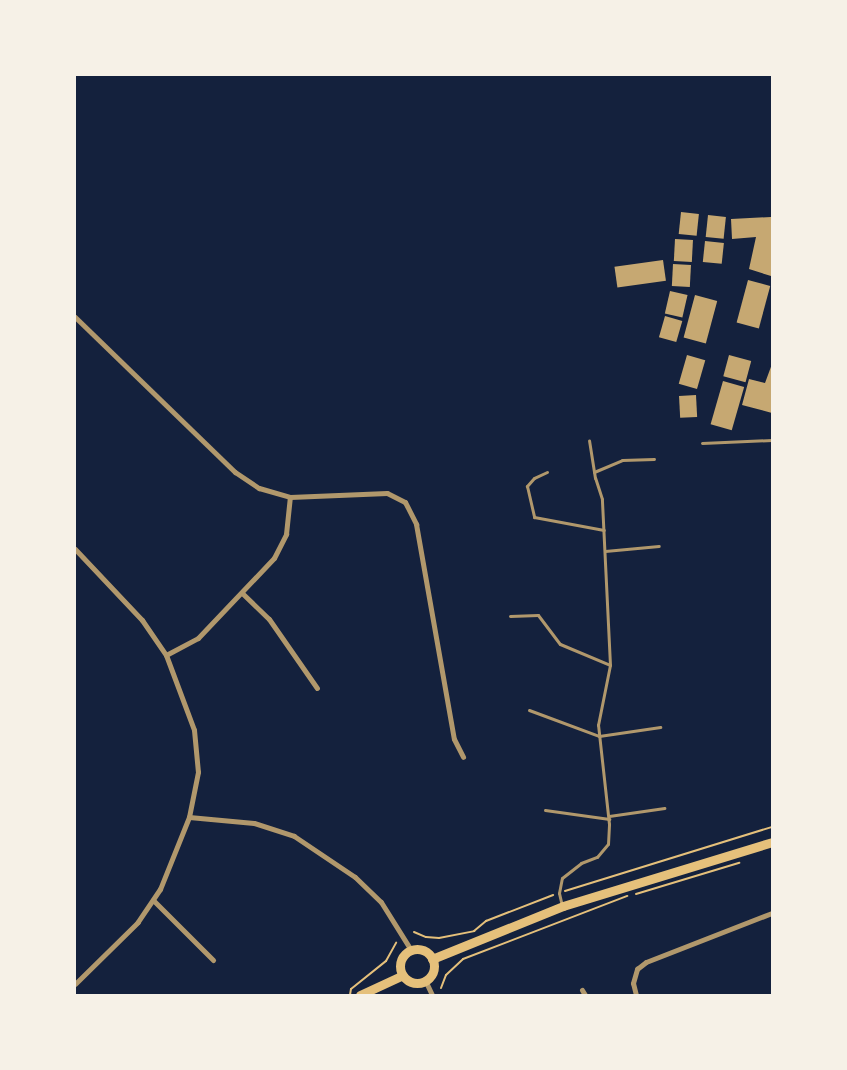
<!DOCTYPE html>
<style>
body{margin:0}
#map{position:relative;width:847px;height:1070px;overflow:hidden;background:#14213d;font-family:Helvetica,sans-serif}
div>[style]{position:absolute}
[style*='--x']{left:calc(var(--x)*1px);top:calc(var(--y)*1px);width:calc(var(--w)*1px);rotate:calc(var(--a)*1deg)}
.building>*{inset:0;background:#c6a872;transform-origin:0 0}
.path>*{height:2px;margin:-1px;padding:0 1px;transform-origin:1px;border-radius:1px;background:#e5c07b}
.service>*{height:3px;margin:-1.5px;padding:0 1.5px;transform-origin:1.5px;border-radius:1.5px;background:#b1986c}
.minor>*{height:5px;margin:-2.5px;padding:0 2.5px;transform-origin:2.5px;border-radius:2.5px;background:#b1986c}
.secondary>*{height:9px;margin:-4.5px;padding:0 4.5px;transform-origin:4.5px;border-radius:4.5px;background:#e5c07b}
.secondary>.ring{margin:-4.5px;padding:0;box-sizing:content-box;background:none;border:9px solid #e5c07b;border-radius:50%}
span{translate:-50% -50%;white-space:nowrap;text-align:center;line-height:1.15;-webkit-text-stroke:4px #f6f1e7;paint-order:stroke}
.frame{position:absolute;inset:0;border:76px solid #f6f1e7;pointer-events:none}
</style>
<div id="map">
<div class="building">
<div style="left:681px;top:212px;width:18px;height:22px;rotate:6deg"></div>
<div style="left:708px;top:215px;width:18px;height:22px;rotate:6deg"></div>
<div style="clip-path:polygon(771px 217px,772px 272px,771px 276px,749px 269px,756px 237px,732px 239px,731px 219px)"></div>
<div style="left:675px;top:239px;width:18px;height:22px;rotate:3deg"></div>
<div style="left:705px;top:241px;width:19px;height:21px;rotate:6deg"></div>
<div style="left:663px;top:260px;width:21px;height:49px;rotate:82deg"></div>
<div style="left:673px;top:264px;width:18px;height:22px;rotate:3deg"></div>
<div style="left:748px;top:280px;width:23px;height:44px;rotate:15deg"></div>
<div style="left:670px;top:291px;width:18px;height:23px;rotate:13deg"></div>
<div style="left:695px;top:295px;width:23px;height:44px;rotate:15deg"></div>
<div style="left:665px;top:316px;width:18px;height:22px;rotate:16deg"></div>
<div style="left:687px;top:355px;width:19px;height:30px;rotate:16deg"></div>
<div style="left:729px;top:355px;width:23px;height:22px;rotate:15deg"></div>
<div style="clip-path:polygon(772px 364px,772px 413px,742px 405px,749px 379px,765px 383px)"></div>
<div style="left:723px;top:381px;width:22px;height:45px;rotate:16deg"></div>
<div style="left:696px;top:395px;width:22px;height:17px;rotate:87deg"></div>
</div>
<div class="path">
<div style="--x:565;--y:891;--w:217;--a:-17.2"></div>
<div style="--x:636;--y:894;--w:108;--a:-16.8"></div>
<div style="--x:474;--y:931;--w:16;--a:-40"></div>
<div style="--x:486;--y:921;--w:72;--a:-21.2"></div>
<div style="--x:414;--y:932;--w:13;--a:23"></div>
<div style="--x:426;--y:937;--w:13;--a:4"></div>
<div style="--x:439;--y:938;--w:36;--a:-11"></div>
<div style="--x:441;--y:988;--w:14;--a:-69"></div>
<div style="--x:446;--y:975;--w:23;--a:-43"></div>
<div style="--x:463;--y:959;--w:176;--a:-21"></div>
<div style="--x:350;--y:995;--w:6;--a:-81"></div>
<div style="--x:351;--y:989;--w:45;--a:-38.7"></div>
<div style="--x:386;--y:961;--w:21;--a:-61"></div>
<div style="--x:392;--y:995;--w:23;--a:0"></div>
</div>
<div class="service">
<div style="--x:702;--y:443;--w:70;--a:-2.5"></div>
<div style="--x:547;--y:472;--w:14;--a:155"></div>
<div style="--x:534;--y:478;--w:11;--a:131"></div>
<div style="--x:527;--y:486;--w:32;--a:77"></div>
<div style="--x:534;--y:517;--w:71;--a:10.5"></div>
<div style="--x:594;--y:472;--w:30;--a:-23"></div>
<div style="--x:622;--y:460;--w:32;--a:-2"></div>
<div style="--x:605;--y:551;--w:54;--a:-5.3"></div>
<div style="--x:510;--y:616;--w:28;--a:-2"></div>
<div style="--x:538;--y:615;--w:36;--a:53"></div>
<div style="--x:560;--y:644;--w:54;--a:22.8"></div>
<div style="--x:529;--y:710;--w:75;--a:20.4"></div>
<div style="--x:599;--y:736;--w:62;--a:-8.4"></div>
<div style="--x:545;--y:810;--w:65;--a:8"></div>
<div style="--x:609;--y:816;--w:56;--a:-8.3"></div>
<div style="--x:562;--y:906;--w:13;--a:-103"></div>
<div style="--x:559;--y:893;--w:15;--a:-79"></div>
<div style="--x:562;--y:878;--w:24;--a:-38"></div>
<div style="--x:581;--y:863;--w:17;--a:-21"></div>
<div style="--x:597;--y:857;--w:17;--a:-50"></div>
<div style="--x:608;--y:844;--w:20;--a:-87"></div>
<div style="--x:609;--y:824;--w:100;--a:-96.3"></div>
<div style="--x:598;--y:725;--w:61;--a:-78.7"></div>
<div style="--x:610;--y:665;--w:166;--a:-92.8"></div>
<div style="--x:602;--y:499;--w:22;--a:-108"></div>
<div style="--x:595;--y:478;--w:38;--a:-99"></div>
</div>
<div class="minor">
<div style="--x:75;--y:317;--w:223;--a:44.1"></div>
<div style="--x:235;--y:472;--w:29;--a:34"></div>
<div style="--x:259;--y:488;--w:32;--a:16"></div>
<div style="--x:290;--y:497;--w:97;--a:-2.4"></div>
<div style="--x:387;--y:493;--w:20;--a:27"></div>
<div style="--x:405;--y:502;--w:25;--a:63"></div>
<div style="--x:416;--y:524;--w:218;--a:80"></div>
<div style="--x:454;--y:739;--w:20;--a:63"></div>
<div style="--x:75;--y:549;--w:98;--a:46.7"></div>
<div style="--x:142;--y:620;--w:42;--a:55.6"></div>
<div style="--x:166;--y:655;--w:80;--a:69.5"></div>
<div style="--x:194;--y:730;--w:42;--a:84.6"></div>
<div style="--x:198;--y:772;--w:46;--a:101.3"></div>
<div style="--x:189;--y:817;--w:78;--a:111.9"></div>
<div style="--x:160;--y:889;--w:40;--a:124"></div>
<div style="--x:138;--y:922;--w:88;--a:135.5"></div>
<div style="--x:242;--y:593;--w:37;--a:44"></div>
<div style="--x:269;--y:619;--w:84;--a:55.2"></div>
<div style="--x:166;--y:655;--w:36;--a:-28"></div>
<div style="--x:198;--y:638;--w:110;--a:-46.5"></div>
<div style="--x:274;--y:558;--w:27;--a:-63"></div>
<div style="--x:286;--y:534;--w:37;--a:-84"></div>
<div style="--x:189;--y:817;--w:65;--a:5.3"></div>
<div style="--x:254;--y:823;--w:42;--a:18"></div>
<div style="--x:294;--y:836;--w:73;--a:33.9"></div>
<div style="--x:355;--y:877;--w:36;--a:44"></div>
<div style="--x:381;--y:902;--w:57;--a:58"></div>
<div style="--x:153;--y:900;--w:85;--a:45"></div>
<div style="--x:425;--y:980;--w:17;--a:65"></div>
<div style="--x:582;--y:990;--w:6;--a:59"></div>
<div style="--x:636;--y:995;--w:12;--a:-104"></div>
<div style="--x:633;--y:983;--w:15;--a:-74"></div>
<div style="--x:637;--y:969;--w:11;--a:-38"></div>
<div style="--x:646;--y:962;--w:135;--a:-21.3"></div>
</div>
<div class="secondary">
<div class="ring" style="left:400px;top:949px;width:25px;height:25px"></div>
<div style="--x:432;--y:959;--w:141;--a:-22"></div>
<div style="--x:563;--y:906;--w:219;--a:-17"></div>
<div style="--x:360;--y:995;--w:47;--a:-24.9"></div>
</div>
<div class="frame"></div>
</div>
